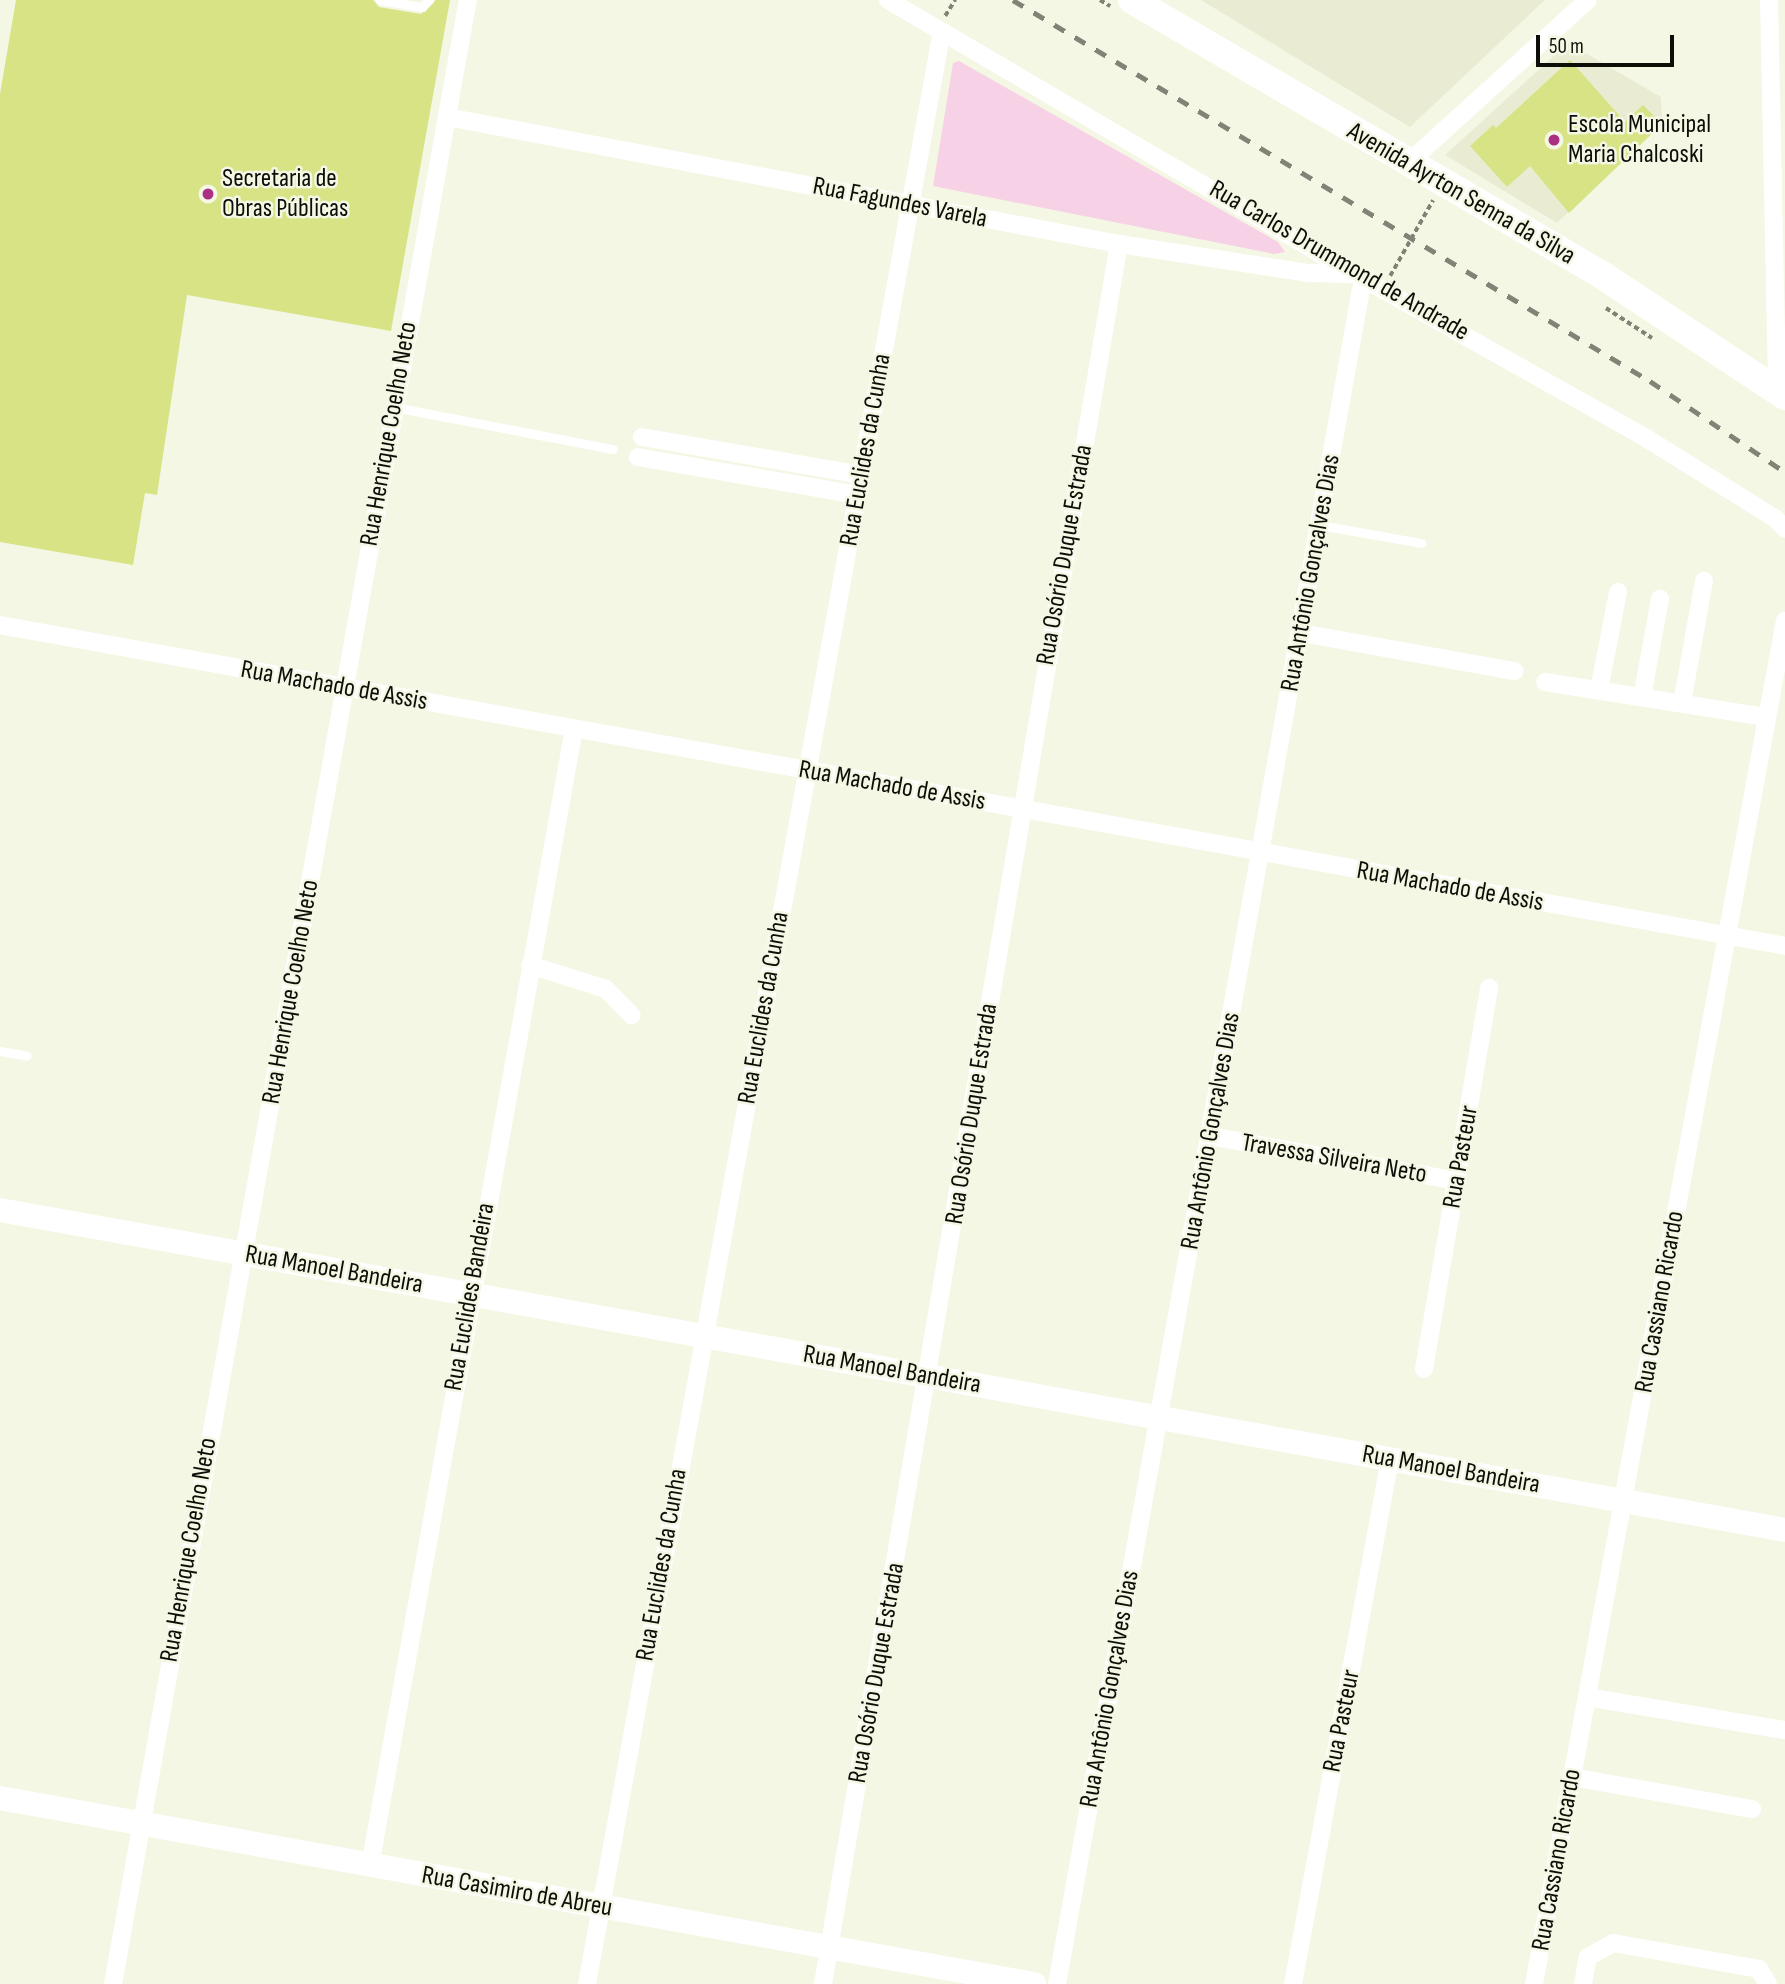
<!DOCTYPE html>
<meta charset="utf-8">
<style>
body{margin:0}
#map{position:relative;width:1785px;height:1984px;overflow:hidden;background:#f4f7e4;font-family:"Sofia Sans Condensed",sans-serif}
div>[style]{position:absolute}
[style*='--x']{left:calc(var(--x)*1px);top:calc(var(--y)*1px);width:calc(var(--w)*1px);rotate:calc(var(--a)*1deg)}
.built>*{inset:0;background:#e9ecd2}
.green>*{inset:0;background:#f7d2e6}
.building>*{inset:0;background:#d7e384}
.path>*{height:3.5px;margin-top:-1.75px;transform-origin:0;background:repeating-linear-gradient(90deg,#808276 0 5px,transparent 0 8.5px)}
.lane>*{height:9px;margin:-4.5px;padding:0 4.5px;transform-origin:4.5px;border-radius:4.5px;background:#fff}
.street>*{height:18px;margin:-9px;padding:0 9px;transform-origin:9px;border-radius:9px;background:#fff}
.secondary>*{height:24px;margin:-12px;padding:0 12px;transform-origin:12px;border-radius:12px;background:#fff}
.primary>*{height:28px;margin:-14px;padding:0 14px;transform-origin:14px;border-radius:14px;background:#fff}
.rail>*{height:5px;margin-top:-2.5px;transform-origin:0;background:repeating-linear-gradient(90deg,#818376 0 12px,transparent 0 24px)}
.dots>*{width:19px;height:19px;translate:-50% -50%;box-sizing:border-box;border:4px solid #f4f7e4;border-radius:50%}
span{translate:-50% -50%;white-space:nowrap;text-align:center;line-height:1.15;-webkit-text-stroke:5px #f4f7e4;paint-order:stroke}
.poi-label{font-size:26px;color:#0d0e08}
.left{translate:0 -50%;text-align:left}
.street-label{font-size:26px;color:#0d0e08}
.scale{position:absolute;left:1536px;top:35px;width:138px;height:32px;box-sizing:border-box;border:4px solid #0d0e08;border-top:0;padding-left:9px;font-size:21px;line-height:24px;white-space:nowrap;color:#0d0e08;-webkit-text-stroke:5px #f4f7e4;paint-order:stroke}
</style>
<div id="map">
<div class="built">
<div style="clip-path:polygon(1201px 0,1545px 0,1410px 127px)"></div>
<div style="clip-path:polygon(1568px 43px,1661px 97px,1662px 124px,1557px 223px,1445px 155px)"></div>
</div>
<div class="green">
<div style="clip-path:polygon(959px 61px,1278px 242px,1285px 252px,1274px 254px,933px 186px,953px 63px)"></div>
</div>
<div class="building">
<div style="clip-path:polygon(16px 0,373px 0,379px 7px,421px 14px,436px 0,450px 0,391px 331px,187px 295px,157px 495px,145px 493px,133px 565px,0 542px,0 94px)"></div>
<div style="clip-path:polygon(1570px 60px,1625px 122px,1643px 105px,1662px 124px,1569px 213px,1530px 166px,1507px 187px,1470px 146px,1493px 125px,1496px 128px)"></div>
</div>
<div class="path">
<div style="--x:1100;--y:0;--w:12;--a:31"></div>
<div style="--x:945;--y:16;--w:19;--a:-58"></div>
<div style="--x:1390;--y:276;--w:87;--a:-60.5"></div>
<div style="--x:1606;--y:308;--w:55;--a:33.1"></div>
</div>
<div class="lane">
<div style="--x:380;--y:0;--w:43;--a:9.5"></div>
<div style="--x:422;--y:7;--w:10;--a:-45"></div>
<div style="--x:394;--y:407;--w:223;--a:10.9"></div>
<div style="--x:1320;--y:525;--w:103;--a:10.1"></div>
<div style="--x:0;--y:1051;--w:27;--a:10"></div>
</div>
<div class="street">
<div style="--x:888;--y:0;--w:541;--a:30.4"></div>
<div style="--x:1355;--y:274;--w:334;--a:29.4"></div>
<div style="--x:1646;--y:438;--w:153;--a:31.9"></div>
<div style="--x:1776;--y:519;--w:13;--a:48"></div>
<div style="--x:1769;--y:0;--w:388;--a:88.8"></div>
<div style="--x:447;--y:117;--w:684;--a:10.7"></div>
<div style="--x:1119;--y:244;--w:192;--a:8.7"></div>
<div style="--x:1309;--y:273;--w:43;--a:1.3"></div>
<div style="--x:1407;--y:164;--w:244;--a:-42.2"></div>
<div style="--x:642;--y:437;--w:222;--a:9.8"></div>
<div style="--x:638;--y:457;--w:222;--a:9.8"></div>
<div style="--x:0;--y:625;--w:1814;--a:10.19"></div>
<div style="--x:1301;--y:633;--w:217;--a:10.1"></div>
<div style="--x:1545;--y:682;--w:224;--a:9"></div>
<div style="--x:1599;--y:690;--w:100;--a:-79"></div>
<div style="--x:1642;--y:697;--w:100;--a:-79.6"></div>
<div style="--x:1682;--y:703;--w:124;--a:-79.8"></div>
<div style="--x:530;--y:965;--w:80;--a:17.5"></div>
<div style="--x:606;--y:989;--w:37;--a:46"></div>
<div style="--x:1210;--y:1136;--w:252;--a:10.3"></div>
<div style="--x:1424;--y:1369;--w:387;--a:-80.3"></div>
<div style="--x:1587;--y:1697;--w:201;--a:9.5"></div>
<div style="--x:1572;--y:1777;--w:183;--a:10.1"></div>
<div style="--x:370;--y:1866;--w:1155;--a:-79.83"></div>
<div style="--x:113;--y:1984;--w:2016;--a:-79.86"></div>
<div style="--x:587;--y:1984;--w:1985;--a:-79.7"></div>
<div style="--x:823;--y:1984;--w:1765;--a:-80.35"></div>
<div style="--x:1057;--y:1984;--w:1732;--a:-79.83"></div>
<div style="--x:1293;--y:1984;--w:534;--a:-79.53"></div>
<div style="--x:1534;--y:1984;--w:1386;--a:-79.57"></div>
<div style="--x:1583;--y:1984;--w:27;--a:-80"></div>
<div style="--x:1588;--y:1957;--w:29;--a:-29"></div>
<div style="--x:1613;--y:1943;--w:148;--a:10.1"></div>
<div style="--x:1759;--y:1969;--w:17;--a:59"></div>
</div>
<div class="secondary">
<div style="--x:0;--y:1210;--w:1813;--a:10.16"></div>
<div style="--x:0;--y:1798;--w:1051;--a:10.2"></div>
</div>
<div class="primary">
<div style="--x:1132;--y:0;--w:545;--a:30.33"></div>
<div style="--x:1602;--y:275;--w:219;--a:33.5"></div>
</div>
<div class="rail">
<div style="--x:1013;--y:0;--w:742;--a:30.88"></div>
<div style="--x:1650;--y:381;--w:163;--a:34"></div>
</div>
<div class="dots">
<div style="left:1554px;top:140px;background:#ab3083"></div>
<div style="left:208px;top:194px;background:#ab3083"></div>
</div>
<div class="poi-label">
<span class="left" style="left:1568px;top:140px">Escola Municipal<br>Maria Chalcoski</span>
<span class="left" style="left:222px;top:194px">Secretaria de<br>Obras Públicas</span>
</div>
<div class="street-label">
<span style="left:1461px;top:194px;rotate:30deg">Avenida Ayrton Senna da Silva</span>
<span style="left:900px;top:203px;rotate:11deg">Rua Fagundes Varela</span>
<span style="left:1339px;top:261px;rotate:30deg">Rua Carlos Drummond de Andrade</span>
<span style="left:389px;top:434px;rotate:-80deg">Rua Henrique Coelho Neto</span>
<span style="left:866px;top:450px;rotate:-80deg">Rua Euclides da Cunha</span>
<span style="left:1065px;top:555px;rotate:-80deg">Rua Osório Duque Estrada</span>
<span style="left:1311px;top:573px;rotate:-80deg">Rua Antônio Gonçalves Dias</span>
<span style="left:334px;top:686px;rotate:10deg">Rua Machado de Assis</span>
<span style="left:892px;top:786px;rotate:10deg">Rua Machado de Assis</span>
<span style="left:1450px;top:887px;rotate:10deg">Rua Machado de Assis</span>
<span style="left:291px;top:992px;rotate:-80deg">Rua Henrique Coelho Neto</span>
<span style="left:764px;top:1008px;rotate:-80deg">Rua Euclides da Cunha</span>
<span style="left:972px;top:1114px;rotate:-81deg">Rua Osório Duque Estrada</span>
<span style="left:1211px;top:1131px;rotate:-80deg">Rua Antônio Gonçalves Dias</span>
<span style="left:1461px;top:1157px;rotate:-80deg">Rua Pasteur</span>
<span style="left:1334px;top:1159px;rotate:10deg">Travessa Silveira Neto</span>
<span style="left:334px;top:1270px;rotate:10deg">Rua Manoel Bandeira</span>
<span style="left:470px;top:1297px;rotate:-80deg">Rua Euclides Bandeira</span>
<span style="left:1660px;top:1302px;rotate:-80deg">Rua Cassiano Ricardo</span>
<span style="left:892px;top:1370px;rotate:10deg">Rua Manoel Bandeira</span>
<span style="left:1451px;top:1470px;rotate:10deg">Rua Manoel Bandeira</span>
<span style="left:189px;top:1550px;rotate:-80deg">Rua Henrique Coelho Neto</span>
<span style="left:662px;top:1565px;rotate:-80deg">Rua Euclides da Cunha</span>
<span style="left:877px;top:1673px;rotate:-80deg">Rua Osório Duque Estrada</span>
<span style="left:1110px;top:1689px;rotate:-80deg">Rua Antônio Gonçalves Dias</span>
<span style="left:1342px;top:1721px;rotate:-79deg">Rua Pasteur</span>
<span style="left:1557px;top:1860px;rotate:-80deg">Rua Cassiano Ricardo</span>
<span style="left:517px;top:1892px;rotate:10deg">Rua Casimiro de Abreu</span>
</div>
<div class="scale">50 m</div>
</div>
